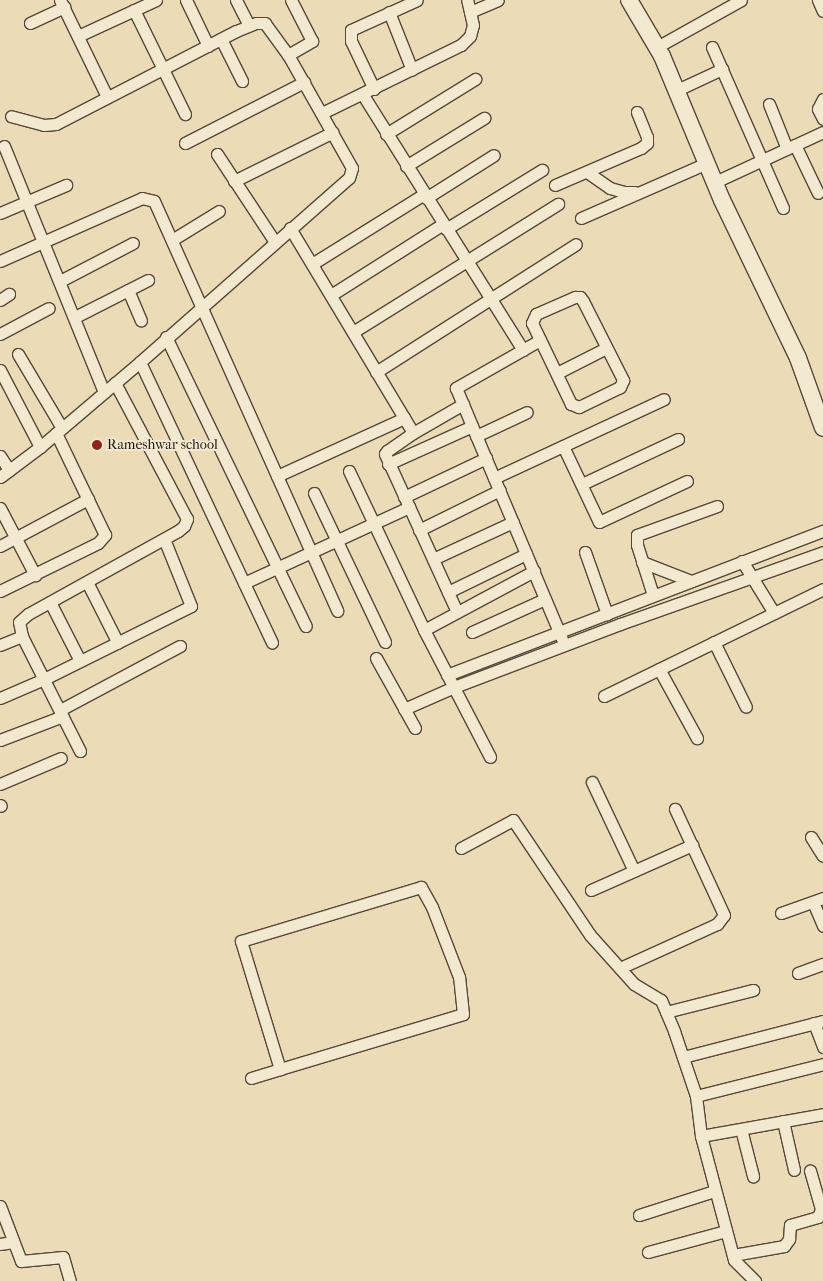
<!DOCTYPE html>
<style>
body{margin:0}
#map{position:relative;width:823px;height:1281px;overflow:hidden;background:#ecdbb7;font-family:"IM FELL French Canon",serif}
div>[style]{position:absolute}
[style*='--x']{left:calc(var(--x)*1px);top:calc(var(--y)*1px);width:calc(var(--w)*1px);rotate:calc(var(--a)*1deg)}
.roads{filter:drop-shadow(1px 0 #544839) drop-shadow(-1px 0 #544839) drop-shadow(0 1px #544839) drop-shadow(0 -1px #544839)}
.street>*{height:11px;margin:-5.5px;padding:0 5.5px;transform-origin:5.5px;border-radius:5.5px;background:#f3e8d0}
.secondary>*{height:16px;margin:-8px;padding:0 8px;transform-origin:8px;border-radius:8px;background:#f3e8d0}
.dots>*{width:14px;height:14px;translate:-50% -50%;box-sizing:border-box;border:2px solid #f3e8d0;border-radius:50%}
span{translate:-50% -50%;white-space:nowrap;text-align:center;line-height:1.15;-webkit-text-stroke:4px #f3e8d0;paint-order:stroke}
.poi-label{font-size:14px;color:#21170f}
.left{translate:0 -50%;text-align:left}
</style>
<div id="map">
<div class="roads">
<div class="street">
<div style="--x:60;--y:0;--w:108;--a:64.1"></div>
<div style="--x:186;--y:0;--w:51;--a:64.4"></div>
<div style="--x:236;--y:0;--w:28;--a:63"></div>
<div style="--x:818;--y:0;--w:12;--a:66"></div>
<div style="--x:134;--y:10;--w:116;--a:63.9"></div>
<div style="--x:389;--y:12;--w:62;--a:68.4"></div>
<div style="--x:470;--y:12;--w:30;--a:-23"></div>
<div style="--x:30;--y:23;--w:38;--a:-25"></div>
<div style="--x:78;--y:36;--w:86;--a:-24.8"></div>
<div style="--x:221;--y:39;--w:47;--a:63.4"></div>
<div style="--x:657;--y:47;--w:96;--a:-29.2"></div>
<div style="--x:712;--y:47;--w:176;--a:66.2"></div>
<div style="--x:288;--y:55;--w:28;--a:-30"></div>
<div style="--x:312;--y:41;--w:46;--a:-117.1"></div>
<div style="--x:374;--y:89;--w:53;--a:-115.6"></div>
<div style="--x:351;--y:41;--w:11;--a:-90"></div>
<div style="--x:351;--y:30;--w:72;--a:-24.4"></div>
<div style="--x:677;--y:90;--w:50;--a:-25"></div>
<div style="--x:363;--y:95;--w:301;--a:57.9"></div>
<div style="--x:823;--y:99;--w:11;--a:117"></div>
<div style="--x:818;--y:109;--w:11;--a:63"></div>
<div style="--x:769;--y:104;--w:48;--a:68.2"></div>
<div style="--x:322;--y:113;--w:155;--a:-26.1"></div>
<div style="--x:461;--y:45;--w:13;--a:-45"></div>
<div style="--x:470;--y:36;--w:11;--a:-75"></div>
<div style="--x:473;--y:25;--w:26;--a:-103"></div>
<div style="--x:386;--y:134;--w:105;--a:-31.7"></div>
<div style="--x:185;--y:143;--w:134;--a:-27.1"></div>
<div style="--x:795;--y:145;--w:53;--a:64.4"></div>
<div style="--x:4;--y:146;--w:266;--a:67.9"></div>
<div style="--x:217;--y:154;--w:105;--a:56.6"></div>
<div style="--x:406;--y:166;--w:92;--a:-31.6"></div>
<div style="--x:587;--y:172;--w:28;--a:35"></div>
<div style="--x:610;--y:188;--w:15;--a:16"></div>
<div style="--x:624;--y:192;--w:11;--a:0"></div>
<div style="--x:234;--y:181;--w:110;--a:-26.3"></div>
<div style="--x:715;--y:182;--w:119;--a:-24.8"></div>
<div style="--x:555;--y:185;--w:94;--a:-23.3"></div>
<div style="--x:641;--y:148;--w:8;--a:-40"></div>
<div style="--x:647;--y:143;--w:6;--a:-90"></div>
<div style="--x:647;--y:137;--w:27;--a:-112"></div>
<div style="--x:426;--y:198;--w:80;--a:-32.3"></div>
<div style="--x:0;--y:213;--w:72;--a:-23"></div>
<div style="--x:581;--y:218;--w:137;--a:-23.6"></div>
<div style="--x:290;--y:228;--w:239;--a:59"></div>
<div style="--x:446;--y:229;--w:113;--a:-31.6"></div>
<div style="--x:172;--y:240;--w:55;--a:-31.7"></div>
<div style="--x:0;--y:261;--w:155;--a:-23.9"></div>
<div style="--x:142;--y:198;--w:12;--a:14"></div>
<div style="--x:154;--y:201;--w:449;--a:65.9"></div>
<div style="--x:312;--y:264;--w:132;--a:-32"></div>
<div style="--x:60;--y:281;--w:82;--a:-27.5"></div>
<div style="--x:128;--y:290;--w:33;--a:67"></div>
<div style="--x:331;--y:295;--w:133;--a:-32.4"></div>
<div style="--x:575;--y:297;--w:5;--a:0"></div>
<div style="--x:580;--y:297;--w:5;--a:53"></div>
<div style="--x:583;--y:301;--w:89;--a:63.1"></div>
<div style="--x:623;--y:380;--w:8;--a:113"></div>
<div style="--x:620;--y:387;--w:46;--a:154"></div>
<div style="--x:579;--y:407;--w:9;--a:-159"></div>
<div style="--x:571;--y:404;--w:90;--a:-115.7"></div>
<div style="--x:532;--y:323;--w:10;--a:-66"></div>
<div style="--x:536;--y:314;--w:43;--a:-23.6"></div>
<div style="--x:0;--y:300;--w:11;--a:-34"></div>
<div style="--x:75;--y:317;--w:82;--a:-26.9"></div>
<div style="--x:353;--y:332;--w:242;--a:-32"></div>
<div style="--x:0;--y:334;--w:55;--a:-28"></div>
<div style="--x:166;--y:337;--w:321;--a:64.2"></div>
<div style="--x:540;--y:340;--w:97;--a:150.3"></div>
<div style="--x:456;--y:388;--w:272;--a:67.1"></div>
<div style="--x:18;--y:354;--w:86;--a:59.3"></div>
<div style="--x:140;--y:362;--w:310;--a:64.8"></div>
<div style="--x:0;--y:370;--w:87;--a:62.5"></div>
<div style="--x:376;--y:372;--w:237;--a:-32.6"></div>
<div style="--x:557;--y:373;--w:55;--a:-27"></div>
<div style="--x:476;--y:436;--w:56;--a:-25.2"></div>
<div style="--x:563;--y:446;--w:84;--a:64.7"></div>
<div style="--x:599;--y:522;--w:97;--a:-25"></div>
<div style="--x:0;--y:456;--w:17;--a:57"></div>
<div style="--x:388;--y:464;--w:92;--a:-24.3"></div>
<div style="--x:349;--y:471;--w:176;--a:64.7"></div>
<div style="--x:424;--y:630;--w:143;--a:62.5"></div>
<div style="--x:277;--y:476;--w:140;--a:-24.5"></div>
<div style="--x:0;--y:477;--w:50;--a:-36.9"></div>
<div style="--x:40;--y:447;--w:131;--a:-40.4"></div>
<div style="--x:140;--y:362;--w:278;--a:-41.4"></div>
<div style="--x:349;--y:178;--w:10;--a:-73"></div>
<div style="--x:352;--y:168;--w:130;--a:-119.5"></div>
<div style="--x:288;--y:55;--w:39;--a:-126"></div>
<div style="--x:265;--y:23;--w:9;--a:180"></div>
<div style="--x:256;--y:23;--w:22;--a:158"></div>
<div style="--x:236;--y:31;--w:203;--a:152.7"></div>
<div style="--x:56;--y:124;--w:12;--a:175"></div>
<div style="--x:44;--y:125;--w:34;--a:-165"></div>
<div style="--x:494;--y:478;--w:187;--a:-24.9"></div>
<div style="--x:582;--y:484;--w:106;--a:-25.1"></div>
<div style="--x:314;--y:493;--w:165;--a:64.5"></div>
<div style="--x:404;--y:497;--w:91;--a:-25.4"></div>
<div style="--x:0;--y:508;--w:76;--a:62.4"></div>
<div style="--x:419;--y:530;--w:90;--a:-26.3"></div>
<div style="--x:0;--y:546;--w:100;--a:-28.1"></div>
<div style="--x:585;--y:552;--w:66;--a:70.5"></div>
<div style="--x:433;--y:559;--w:88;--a:-24.8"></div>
<div style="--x:742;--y:561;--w:61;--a:58.4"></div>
<div style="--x:642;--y:562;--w:53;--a:21.2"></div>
<div style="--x:87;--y:582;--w:68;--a:63.1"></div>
<div style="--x:244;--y:583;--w:182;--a:-24.7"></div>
<div style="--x:0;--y:591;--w:109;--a:-26.1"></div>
<div style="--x:98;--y:543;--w:11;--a:-49"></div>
<div style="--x:105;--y:535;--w:113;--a:-115.7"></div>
<div style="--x:448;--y:592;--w:87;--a:-26"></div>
<div style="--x:653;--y:595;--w:52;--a:-107.7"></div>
<div style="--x:637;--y:545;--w:10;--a:-90"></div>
<div style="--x:637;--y:535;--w:85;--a:-19.9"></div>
<div style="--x:50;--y:602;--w:66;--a:63"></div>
<div style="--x:457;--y:612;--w:174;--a:-114.5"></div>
<div style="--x:385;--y:454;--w:4;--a:-56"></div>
<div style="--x:387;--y:451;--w:32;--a:-35"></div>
<div style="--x:413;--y:433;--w:58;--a:-30.1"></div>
<div style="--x:424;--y:630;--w:125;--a:-28.2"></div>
<div style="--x:472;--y:632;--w:80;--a:-24.3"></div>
<div style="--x:714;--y:642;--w:72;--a:63.8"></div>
<div style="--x:0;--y:645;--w:24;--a:-22"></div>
<div style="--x:376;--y:658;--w:80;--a:60.9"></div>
<div style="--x:659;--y:669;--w:79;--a:61.2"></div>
<div style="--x:447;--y:675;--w:403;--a:-21"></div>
<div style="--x:604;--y:696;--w:244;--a:-26"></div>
<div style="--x:0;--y:698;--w:48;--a:-23.4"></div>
<div style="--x:44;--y:679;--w:164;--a:-26.4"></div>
<div style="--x:191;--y:606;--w:72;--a:-111.9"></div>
<div style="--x:404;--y:709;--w:55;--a:-23.7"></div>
<div style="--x:454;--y:687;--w:178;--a:-20.8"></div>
<div style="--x:620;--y:624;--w:215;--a:-19.5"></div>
<div style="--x:60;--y:710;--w:136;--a:-28.1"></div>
<div style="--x:0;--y:740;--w:67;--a:-20.9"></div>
<div style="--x:80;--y:751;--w:129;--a:-116.8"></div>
<div style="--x:22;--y:636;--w:14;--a:-102"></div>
<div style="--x:19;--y:622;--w:12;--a:-42"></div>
<div style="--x:28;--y:614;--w:171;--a:-29"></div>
<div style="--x:178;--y:531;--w:8;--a:-40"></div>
<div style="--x:184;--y:526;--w:8;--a:-67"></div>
<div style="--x:187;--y:519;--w:154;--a:-117.9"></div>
<div style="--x:592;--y:782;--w:98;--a:64.7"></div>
<div style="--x:0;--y:784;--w:66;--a:-23.1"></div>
<div style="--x:0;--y:805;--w:1;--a:45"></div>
<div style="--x:811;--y:837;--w:22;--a:58"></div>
<div style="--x:461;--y:848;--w:59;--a:-28.3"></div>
<div style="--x:513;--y:820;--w:138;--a:56.2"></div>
<div style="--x:590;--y:935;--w:66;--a:48.1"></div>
<div style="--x:634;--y:984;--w:31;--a:31"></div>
<div style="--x:661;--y:1000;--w:34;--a:67"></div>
<div style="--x:674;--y:1031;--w:69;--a:71.3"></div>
<div style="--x:696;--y:1096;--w:40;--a:82.9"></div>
<div style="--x:701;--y:1136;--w:128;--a:75.1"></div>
<div style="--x:734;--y:1260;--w:30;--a:45"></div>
<div style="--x:591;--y:890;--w:111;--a:-24"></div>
<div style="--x:813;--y:902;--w:26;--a:67"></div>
<div style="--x:781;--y:913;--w:45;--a:-19.7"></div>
<div style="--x:620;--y:968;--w:107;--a:-24.4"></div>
<div style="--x:717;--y:924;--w:11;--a:-52"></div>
<div style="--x:724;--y:915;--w:117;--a:-114.8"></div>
<div style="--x:798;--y:973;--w:27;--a:-20"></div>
<div style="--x:666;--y:1012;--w:90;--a:-14.2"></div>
<div style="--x:814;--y:1023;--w:26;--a:69"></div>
<div style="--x:683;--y:1057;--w:145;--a:-14.4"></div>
<div style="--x:251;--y:1078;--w:30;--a:-17"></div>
<div style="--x:280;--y:1069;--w:191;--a:-16.7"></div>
<div style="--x:463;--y:1014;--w:37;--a:-96"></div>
<div style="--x:459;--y:977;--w:75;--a:-111.1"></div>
<div style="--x:432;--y:907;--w:23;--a:-119"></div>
<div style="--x:421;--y:887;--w:188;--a:163.3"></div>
<div style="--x:241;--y:941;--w:134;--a:73.1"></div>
<div style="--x:696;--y:1096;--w:131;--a:-14.1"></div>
<div style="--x:783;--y:1121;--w:50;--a:77.3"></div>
<div style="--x:741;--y:1129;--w:49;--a:75.7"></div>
<div style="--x:701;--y:1136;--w:124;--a:-10.2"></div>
<div style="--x:0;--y:1206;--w:59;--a:69.1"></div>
<div style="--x:21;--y:1261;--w:42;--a:-5.4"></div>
<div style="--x:63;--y:1257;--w:25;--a:74"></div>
<div style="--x:639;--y:1215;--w:79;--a:-17.7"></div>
<div style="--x:0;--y:1244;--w:13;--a:-9"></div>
<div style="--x:648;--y:1252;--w:81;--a:-15.1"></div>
<div style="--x:733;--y:1255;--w:52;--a:-10"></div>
<div style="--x:784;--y:1246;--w:9;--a:-54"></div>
<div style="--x:789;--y:1239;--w:14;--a:-86"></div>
<div style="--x:790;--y:1225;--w:29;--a:-16"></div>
<div style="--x:818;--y:1217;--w:9;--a:-69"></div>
<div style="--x:821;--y:1209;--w:40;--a:-106"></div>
</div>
<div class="secondary">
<div style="--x:629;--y:0;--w:65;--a:59.5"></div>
<div style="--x:662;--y:56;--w:156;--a:67.4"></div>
<div style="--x:722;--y:200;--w:175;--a:64.3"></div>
<div style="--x:798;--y:358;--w:74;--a:70.3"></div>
</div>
</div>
<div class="dots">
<div style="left:97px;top:445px;background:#8f2418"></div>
</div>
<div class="poi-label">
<span class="left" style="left:107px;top:445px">Rameshwar school</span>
</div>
</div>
